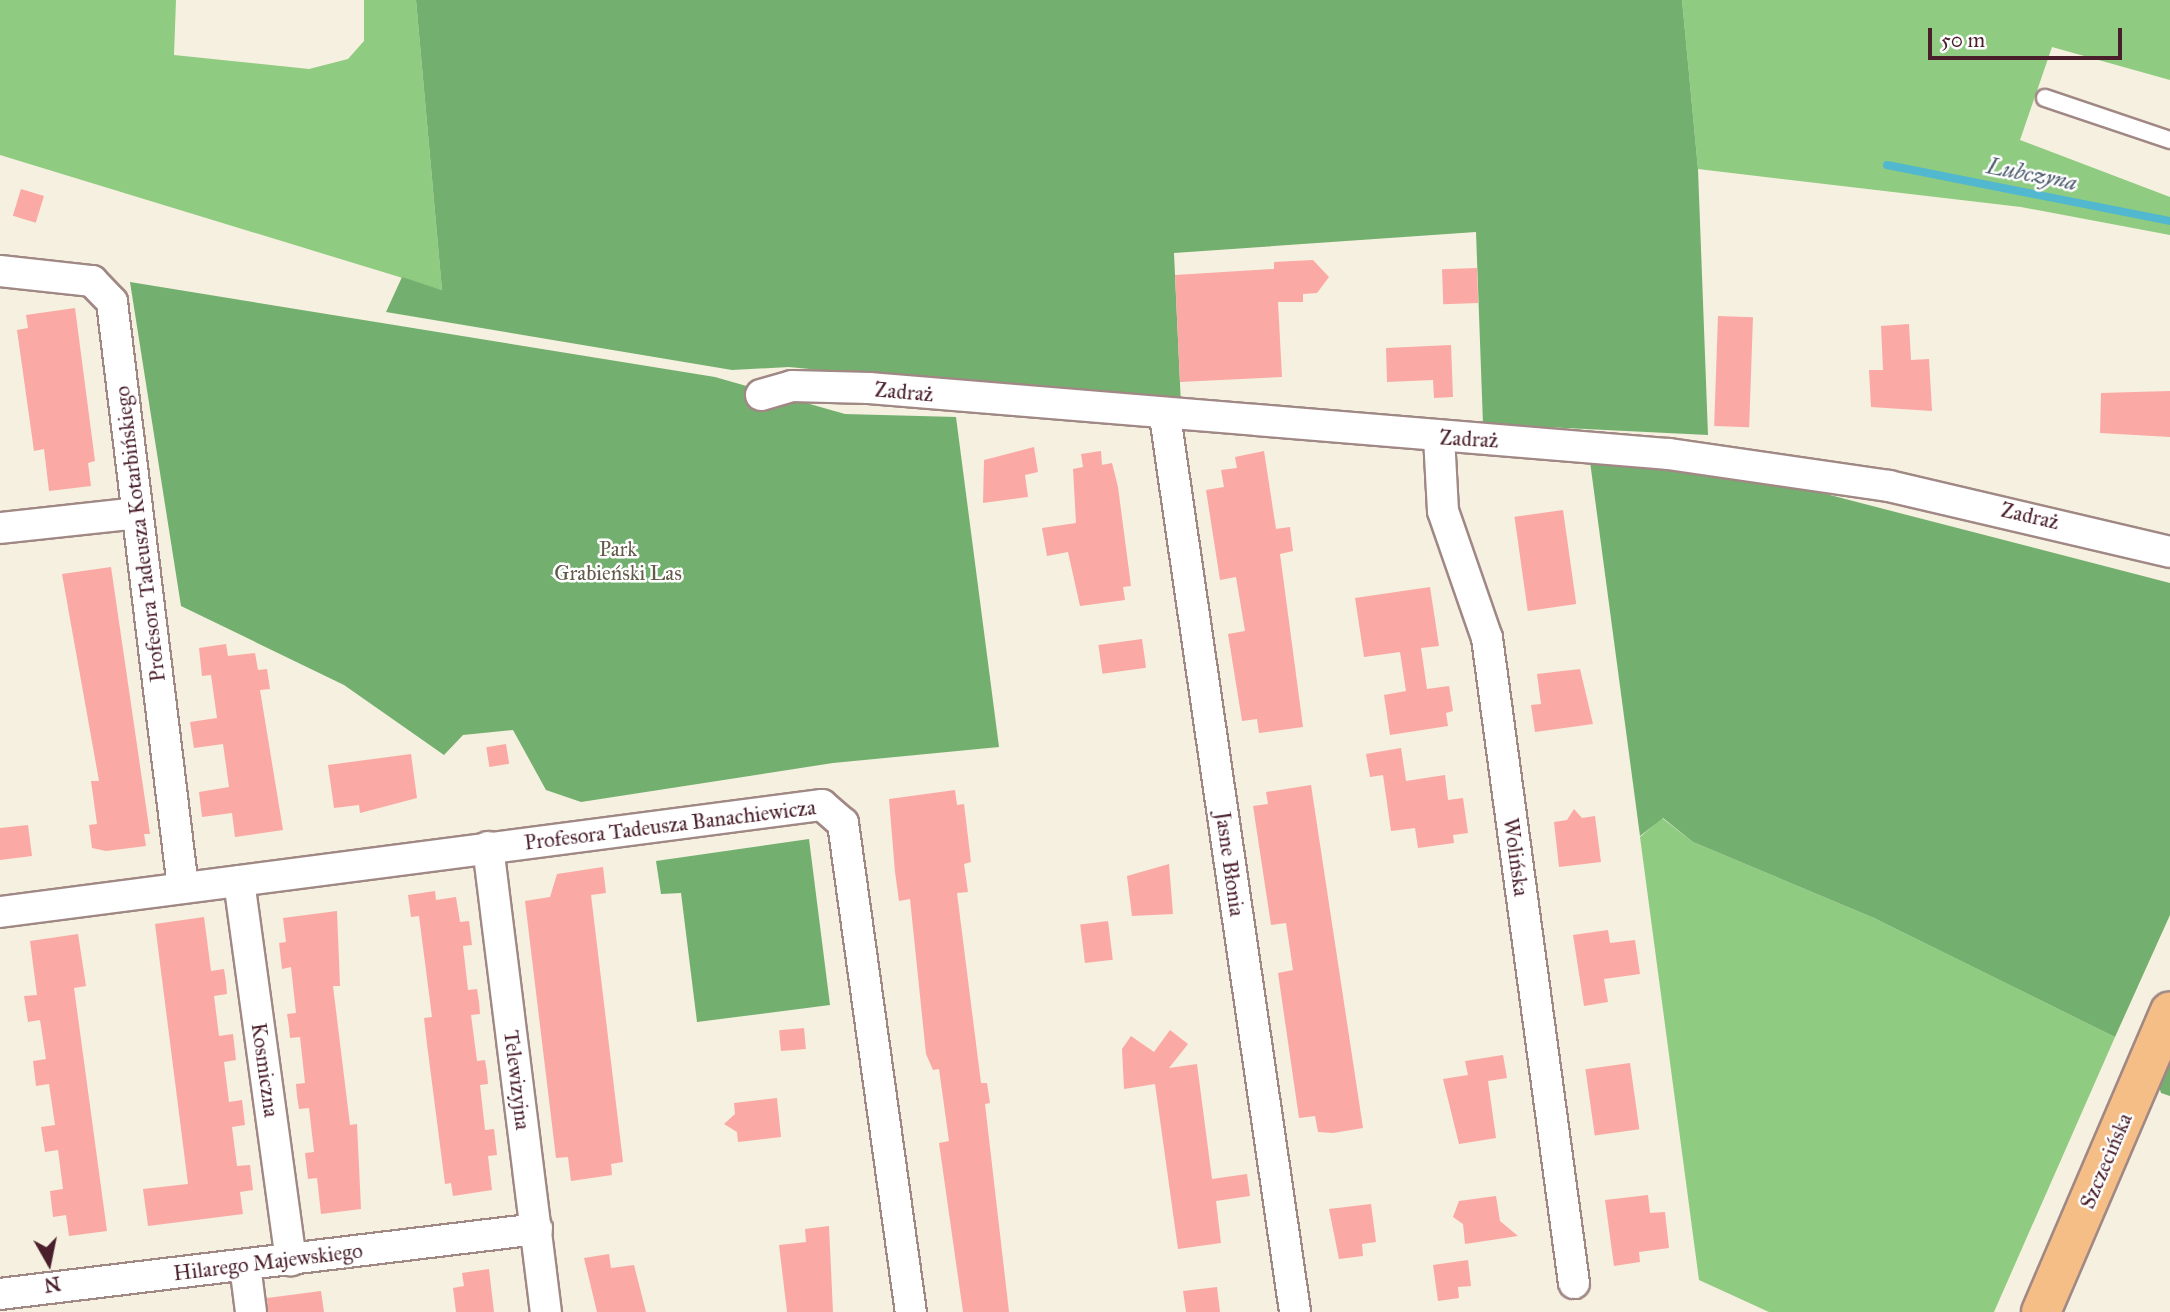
<!DOCTYPE html>
<meta charset="utf-8">
<style>
body{margin:0}
#map{position:relative;width:2170px;height:1312px;overflow:hidden;background:#f5f0df;font-family:"IM FELL Great Primer",serif}
div>[style]{position:absolute}
[style*='--x']{left:calc(var(--x)*1px);top:calc(var(--y)*1px);width:calc(var(--w)*1px);rotate:calc(var(--a)*1deg)}
.green>*{inset:0;background:#8fcb80}
.forest>*{inset:0;background:#73af6e}
.stream>*{height:8px;margin:-4px;padding:0 4px;transform-origin:4px;border-radius:4px;background:#51b8cf}
.building>*{inset:0;background:#fba9a4;transform-origin:0 0}
.roads{filter:drop-shadow(2px 0 #a08885) drop-shadow(-2px 0 #a08885) drop-shadow(0 2px #a08885) drop-shadow(0 -2px #a08885)}
.service>*{height:16px;margin:-8px;padding:0 8px;transform-origin:8px;border-radius:8px;background:#fff}
.minor>*{height:30px;margin:-15px;padding:0 15px;transform-origin:15px;border-radius:15px;background:#fff}
.primary>*{height:38px;margin:-19px;padding:0 19px;transform-origin:19px;border-radius:19px;background:#f6be87}
span{translate:-50% -50%;white-space:nowrap;text-align:center;line-height:1.15;-webkit-text-stroke:5px #fff;paint-order:stroke}
.street-label{font-size:21px;color:#4a1f2b}
.park-label{font-size:21px;color:#625b49}
.water-label{font-size:23px;color:#4d5c6d;font-style:italic}
.north{position:absolute;left:14px;top:1228px;width:70px;height:70px;-webkit-text-stroke:5px #fff;paint-order:stroke;rotate:171deg;font-size:19px;font-weight:700;line-height:28px;text-align:center;color:#4a1f2b}
.north::after{content:'';display:block;margin:auto;width:24px;height:32px;background:#4a1f2b;clip-path:polygon(50% 0,100% 100%,50% 72%,0 100%)}
.scale{position:absolute;left:1928px;top:28px;width:194px;height:32px;box-sizing:border-box;border:4px solid #4a1f2b;border-top:0;padding-left:9px;font-size:21px;line-height:24px;white-space:nowrap;color:#4a1f2b;-webkit-text-stroke:5px #fff;paint-order:stroke}
</style>
<div id="map">
<div class="green">
<div style="clip-path:polygon(0 0,176px 0,174px 55px,309px 69px,348px 59px,364px 41px,364px 0,416px 0,442px 290px,0 155px)"></div>
<div style="clip-path:polygon(1682px 0,2170px 0,2170px 80px,2052px 47px,2020px 140px,2170px 197px,2170px 235px,2021px 207px,1698px 169px)"></div>
<div style="clip-path:polygon(1662px 818px,1693px 842px,1874px 918px,2115px 1037px,1994px 1312px,1769px 1312px,1699px 1280px,1640px 837px)"></div>
</div>
<div class="forest">
<div style="clip-path:polygon(416px 0,1682px 0,1698px 169px,1708px 435px,1483px 424px,1476px 232px,1174px 253px,1181px 405px,789px 367px,732px 370px,386px 312px,402px 277px,442px 290px)"></div>
<div style="clip-path:polygon(130px 282px,715px 377px,845px 414px,956px 417px,999px 747px,833px 763px,581px 802px,546px 790px,513px 730px,463px 735px,444px 755px,344px 685px,181px 606px)"></div>
<div style="clip-path:polygon(1589px 454px,1737px 471px,2170px 583px,2170px 915px,2115px 1037px,1874px 918px,1693px 842px,1663px 818px,1640px 836px)"></div>
<div style="clip-path:polygon(809px 839px,830px 1005px,697px 1022px,681px 893px,661px 894px,656px 861px)"></div>
<div style="clip-path:polygon(2170px 1043px,2170px 1096px,2161px 1093px,2157px 1079px)"></div>
</div>
<div class="stream">
<div style="--x:1887;--y:165;--w:288;--a:11.2"></div>
</div>
<div class="building">
<div style="left:21px;top:189px;width:24px;height:28px;rotate:17deg"></div>
<div style="clip-path:polygon(1313px 260px,1329px 277px,1317px 293px,1303px 294px,1303px 302px,1278px 302px,1282px 377px,1180px 382px,1175px 275px,1274px 269px,1274px 262px)"></div>
<div style="left:1477px;top:268px;width:35px;height:35px;rotate:88deg"></div>
<div style="clip-path:polygon(75px 308px,95px 461px,88px 463px,91px 486px,49px 491px,44px 449px,34px 451px,17px 330px,28px 328px,26px 315px)"></div>
<div style="left:1718px;top:316px;width:35px;height:110px;rotate:2deg"></div>
<div style="clip-path:polygon(1909px 324px,1911px 360px,1929px 359px,1932px 411px,1871px 407px,1869px 370px,1883px 370px,1881px 326px)"></div>
<div style="clip-path:polygon(1451px 345px,1453px 397px,1434px 398px,1433px 380px,1387px 382px,1386px 348px)"></div>
<div style="clip-path:polygon(2170px 391px,2170px 437px,2100px 433px,2101px 393px)"></div>
<div style="clip-path:polygon(1034px 447px,1038px 472px,1025px 475px,1028px 497px,983px 503px,984px 460px)"></div>
<div style="clip-path:polygon(1101px 451px,1102px 465px,1112px 463px,1118px 487px,1131px 586px,1123px 587px,1125px 600px,1080px 606px,1068px 552px,1047px 556px,1042px 528px,1076px 523px,1073px 469px,1083px 467px,1081px 454px)"></div>
<div style="clip-path:polygon(1264px 451px,1276px 529px,1290px 527px,1293px 551px,1280px 554px,1303px 727px,1259px 733px,1257px 719px,1242px 721px,1228px 634px,1245px 631px,1236px 577px,1220px 580px,1206px 490px,1224px 487px,1221px 470px,1237px 468px,1235px 457px)"></div>
<div style="left:1563px;top:510px;width:95px;height:49px;rotate:82deg"></div>
<div style="clip-path:polygon(111px 567px,150px 834px,144px 834px,146px 846px,106px 851px,92px 848px,89px 825px,97px 824px,91px 781px,99px 781px,62px 574px)"></div>
<div style="clip-path:polygon(1430px 587px,1439px 646px,1421px 648px,1427px 689px,1449px 686px,1453px 711px,1446px 713px,1448px 726px,1390px 735px,1384px 695px,1406px 691px,1400px 652px,1364px 657px,1355px 598px)"></div>
<div style="left:1142px;top:639px;width:29px;height:44px;rotate:82deg"></div>
<div style="clip-path:polygon(226px 644px,228px 656px,255px 653px,258px 670px,267px 669px,270px 689px,260px 690px,283px 830px,235px 837px,232px 813px,202px 817px,199px 792px,229px 787px,223px 744px,194px 748px,190px 722px,217px 718px,211px 675px,202px 676px,199px 648px)"></div>
<div style="clip-path:polygon(1580px 669px,1593px 724px,1535px 732px,1531px 705px,1541px 704px,1537px 674px)"></div>
<div style="left:506px;top:744px;width:20px;height:20px;rotate:81deg"></div>
<div style="clip-path:polygon(1401px 748px,1406px 781px,1445px 775px,1448px 800px,1463px 798px,1468px 833px,1453px 835px,1454px 843px,1418px 848px,1415px 828px,1391px 831px,1383px 775px,1370px 777px,1366px 754px)"></div>
<div style="clip-path:polygon(411px 754px,417px 798px,360px 813px,359px 805px,334px 808px,328px 765px)"></div>
<div style="clip-path:polygon(1311px 785px,1363px 1128px,1333px 1133px,1318px 1132px,1315px 1116px,1299px 1118px,1278px 973px,1293px 970px,1286px 923px,1271px 925px,1253px 806px,1268px 804px,1266px 792px)"></div>
<div style="clip-path:polygon(955px 790px,957px 805px,964px 804px,971px 862px,964px 864px,968px 892px,957px 893px,981px 1083px,987px 1083px,990px 1103px,985px 1104px,1009px 1312px,963px 1312px,939px 1143px,949px 1141px,939px 1069px,933px 1070px,926px 1054px,910px 899px,899px 901px,895px 872px,889px 799px)"></div>
<div style="clip-path:polygon(1574px 809px,1582px 818px,1595px 816px,1601px 862px,1559px 867px,1554px 822px,1567px 820px)"></div>
<div style="clip-path:polygon(28px 825px,32px 856px,0 860px,0 828px)"></div>
<div style="clip-path:polygon(1169px 864px,1173px 914px,1132px 916px,1127px 876px)"></div>
<div style="clip-path:polygon(603px 867px,606px 893px,591px 895px,623px 1162px,611px 1164px,612px 1175px,571px 1181px,568px 1157px,556px 1158px,525px 901px,550px 897px,557px 874px)"></div>
<div style="clip-path:polygon(435px 891px,436px 900px,456px 897px,460px 922px,469px 921px,472px 945px,463px 946px,468px 990px,477px 989px,479px 1002px,480px 1014px,471px 1015px,477px 1061px,485px 1060px,487px 1072px,488px 1084px,480px 1085px,485px 1130px,494px 1129px,497px 1155px,488px 1156px,492px 1190px,453px 1196px,451px 1183px,445px 1184px,427px 1044px,424px 1018px,432px 1017px,419px 916px,411px 917px,408px 895px)"></div>
<div style="clip-path:polygon(337px 911px,340px 986px,333px 986px,350px 1125px,357px 1124px,361px 1209px,321px 1214px,317px 1178px,308px 1179px,305px 1153px,314px 1152px,309px 1108px,299px 1109px,297px 1096px,296px 1084px,305px 1083px,300px 1037px,290px 1038px,289px 1027px,287px 1014px,296px 1013px,291px 967px,282px 969px,279px 943px,286px 942px,283px 918px)"></div>
<div style="clip-path:polygon(204px 917px,211px 971px,224px 969px,226px 982px,227px 994px,214px 996px,219px 1036px,233px 1034px,236px 1060px,224px 1062px,229px 1102px,242px 1100px,245px 1125px,232px 1127px,237px 1166px,250px 1165px,253px 1190px,240px 1192px,243px 1214px,148px 1226px,143px 1189px,188px 1184px,155px 924px)"></div>
<div style="left:1108px;top:921px;width:39px;height:28px;rotate:83deg"></div>
<div style="clip-path:polygon(1608px 930px,1610px 943px,1635px 940px,1640px 974px,1604px 979px,1608px 1002px,1584px 1006px,1573px 935px)"></div>
<div style="clip-path:polygon(78px 934px,86px 986px,74px 988px,107px 1231px,69px 1236px,66px 1215px,53px 1217px,50px 1191px,63px 1189px,58px 1150px,45px 1152px,41px 1127px,55px 1125px,49px 1084px,36px 1086px,33px 1061px,46px 1059px,40px 1020px,28px 1022px,24px 996px,37px 995px,30px 941px)"></div>
<div style="left:804px;top:1028px;width:21px;height:25px;rotate:85deg"></div>
<div style="clip-path:polygon(1170px 1030px,1188px 1044px,1169px 1068px,1197px 1064px,1212px 1179px,1247px 1174px,1250px 1196px,1216px 1201px,1221px 1243px,1178px 1249px,1155px 1084px,1124px 1089px,1122px 1049px,1131px 1036px,1154px 1052px)"></div>
<div style="clip-path:polygon(1503px 1055px,1507px 1078px,1488px 1081px,1496px 1138px,1459px 1144px,1443px 1079px,1468px 1075px,1465px 1061px)"></div>
<div style="left:1630px;top:1063px;width:67px;height:45px;rotate:82deg"></div>
<div style="clip-path:polygon(777px 1098px,781px 1137px,738px 1142px,737px 1132px,724px 1124px,735px 1114px,734px 1103px)"></div>
<div style="clip-path:polygon(1648px 1195px,1650px 1213px,1665px 1212px,1669px 1248px,1639px 1252px,1640px 1262px,1614px 1266px,1605px 1200px)"></div>
<div style="clip-path:polygon(1496px 1196px,1500px 1221px,1518px 1236px,1465px 1244px,1463px 1224px,1453px 1217px,1459px 1201px)"></div>
<div style="clip-path:polygon(1371px 1204px,1376px 1242px,1362px 1244px,1363px 1256px,1339px 1259px,1329px 1209px)"></div>
<div style="clip-path:polygon(829px 1226px,833px 1312px,787px 1312px,779px 1245px,806px 1242px,805px 1229px)"></div>
<div style="clip-path:polygon(609px 1254px,611px 1268px,634px 1265px,646px 1312px,597px 1312px,584px 1258px)"></div>
<div style="clip-path:polygon(1468px 1260px,1471px 1286px,1458px 1287px,1459px 1298px,1438px 1301px,1433px 1265px)"></div>
<div style="clip-path:polygon(489px 1269px,494px 1312px,456px 1312px,453px 1288px,464px 1286px,462px 1273px)"></div>
<div style="clip-path:polygon(1217px 1287px,1220px 1312px,1186px 1312px,1183px 1291px)"></div>
<div style="clip-path:polygon(321px 1291px,324px 1312px,268px 1312px,267px 1298px)"></div>
</div>
<div class="roads">
<div class="service">
<div style="--x:2045;--y:98;--w:132;--a:18.6"></div>
</div>
<div class="minor">
<div style="--x:0;--y:271;--w:93;--a:6.2"></div>
<div style="--x:92;--y:281;--w:29;--a:46"></div>
<div style="--x:112;--y:302;--w:590;--a:83.09"></div>
<div style="--x:761;--y:395;--w:32;--a:-16"></div>
<div style="--x:792;--y:386;--w:77;--a:1.5"></div>
<div style="--x:869;--y:388;--w:803;--a:4.72"></div>
<div style="--x:1669;--y:454;--w:222;--a:8.3"></div>
<div style="--x:1889;--y:486;--w:289;--a:13.2"></div>
<div style="--x:1165;--y:416;--w:905;--a:81.74"></div>
<div style="--x:1439;--y:437;--w:74;--a:86.9"></div>
<div style="--x:1443;--y:511;--w:134;--a:70.9"></div>
<div style="--x:1487;--y:638;--w:651;--a:82.32"></div>
<div style="--x:0;--y:528;--w:138;--a:-6.2"></div>
<div style="--x:488;--y:847;--w:469;--a:82.9"></div>
<div style="--x:239;--y:881;--w:383;--a:82.2"></div>
<div style="--x:0;--y:912;--w:829;--a:-7.42"></div>
<div style="--x:822;--y:805;--w:28;--a:41"></div>
<div style="--x:843;--y:823;--w:494;--a:82.1"></div>
<div style="--x:245;--y:1265;--w:47;--a:82.7"></div>
<div style="--x:0;--y:1294;--w:541;--a:-6.9"></div>
</div>
<div class="primary">
<div style="--x:2041;--y:1312;--w:327;--a:-66.8"></div>
</div>
</div>
<div class="street-label">
<span style="left:904px;top:392px;rotate:5deg">Zadraż</span>
<span style="left:1469px;top:439px;rotate:3deg">Zadraż</span>
<span style="left:2030px;top:516px;rotate:13deg">Zadraż</span>
<span style="left:140px;top:534px;rotate:-97deg">Profesora Tadeusza Kotarbińskiego</span>
<span style="left:670px;top:825px;rotate:-7deg">Profesora Tadeusza Banachiewicza</span>
<span style="left:1516px;top:857px;rotate:82deg">Wolińska</span>
<span style="left:1230px;top:864px;rotate:82deg">Jasne Błonia</span>
<span style="left:265px;top:1070px;rotate:82deg">Kosmiczna</span>
<span style="left:517px;top:1080px;rotate:83deg">Telewizyjna</span>
<span style="left:2106px;top:1161px;rotate:-67deg">Szczecińska</span>
<span style="left:268px;top:1262px;rotate:-7deg">Hilarego Majewskiego</span>
</div>
<div class="park-label">
<span style="left:618px;top:561px">Park<br>Grabieński Las</span>
</div>
<div class="water-label">
<span style="left:2032px;top:174px;rotate:11deg">Lubczyna</span>
</div>
<div class="north">N</div>
<div class="scale">50 m</div>
</div>
